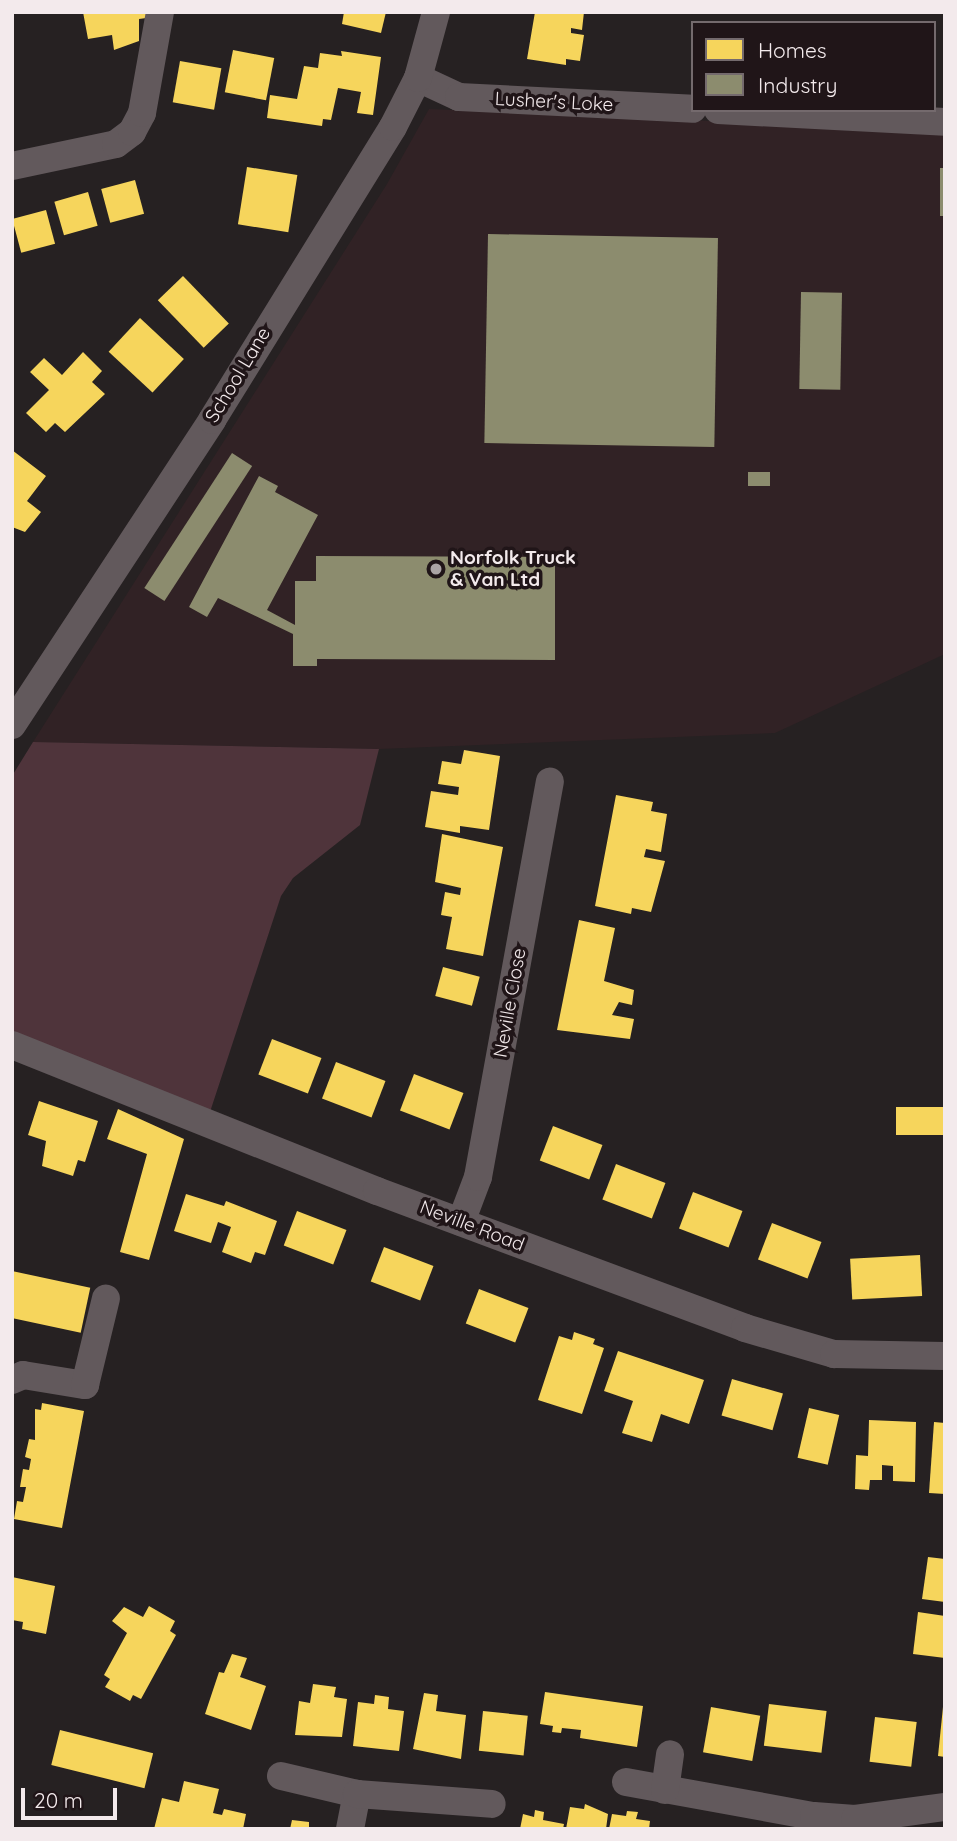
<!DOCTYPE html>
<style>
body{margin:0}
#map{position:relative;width:957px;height:1841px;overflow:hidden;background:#262122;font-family:Quicksand,sans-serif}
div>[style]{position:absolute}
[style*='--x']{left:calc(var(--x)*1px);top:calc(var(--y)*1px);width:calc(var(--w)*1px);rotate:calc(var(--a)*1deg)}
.built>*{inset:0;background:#312225}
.green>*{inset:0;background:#4f343b}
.homes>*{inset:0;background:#f6d55c;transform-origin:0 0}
.industry>*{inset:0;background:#8c8c6e;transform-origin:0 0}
.street>*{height:28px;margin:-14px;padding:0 14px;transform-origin:14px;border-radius:14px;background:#62595c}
.dots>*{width:19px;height:19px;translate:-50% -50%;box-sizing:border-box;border:4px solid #201518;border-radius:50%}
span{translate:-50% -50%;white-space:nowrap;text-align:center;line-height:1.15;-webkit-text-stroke:7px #201518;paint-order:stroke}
.street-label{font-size:19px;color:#f3eaec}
.poi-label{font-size:19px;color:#f3eaec;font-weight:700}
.left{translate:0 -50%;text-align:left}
.frame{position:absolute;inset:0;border:14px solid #f3eaec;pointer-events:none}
.legend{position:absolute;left:691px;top:21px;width:245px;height:91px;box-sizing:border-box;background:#201518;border:2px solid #746a6d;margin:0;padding:9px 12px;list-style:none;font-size:21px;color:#f3eaec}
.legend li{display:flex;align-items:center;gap:14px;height:35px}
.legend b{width:35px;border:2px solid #746a6d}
.scale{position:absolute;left:21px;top:1788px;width:96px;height:32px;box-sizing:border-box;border:4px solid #f3eaec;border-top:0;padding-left:9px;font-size:21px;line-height:24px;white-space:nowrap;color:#f3eaec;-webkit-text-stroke:5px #201518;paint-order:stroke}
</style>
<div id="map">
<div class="built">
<div style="clip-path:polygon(429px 109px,945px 131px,945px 654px,775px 733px,379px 749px,33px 742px,387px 184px)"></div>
</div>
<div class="green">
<div style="clip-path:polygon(33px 742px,379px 749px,360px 825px,293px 878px,281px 896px,209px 1115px,12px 1041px,12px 776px)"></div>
</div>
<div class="homes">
<div style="clip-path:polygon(83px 12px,153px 12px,154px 17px,139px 19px,139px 41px,114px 50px,112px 35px,88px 39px)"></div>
<div style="clip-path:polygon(344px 12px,386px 12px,381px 33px,342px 24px)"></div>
<div style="clip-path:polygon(535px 12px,584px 12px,582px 30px,571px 28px,571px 33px,584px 35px,580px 61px,566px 59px,566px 65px,527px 59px)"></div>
<div style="left:233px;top:50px;width:42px;height:43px;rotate:11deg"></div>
<div style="clip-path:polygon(341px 51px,381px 57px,373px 115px,357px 113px,361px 92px,338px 88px,331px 120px,323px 119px,322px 126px,267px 118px,270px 95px,297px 99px,304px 66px,318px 68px,320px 53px,342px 56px)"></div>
<div style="left:180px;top:61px;width:42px;height:42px;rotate:10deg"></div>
<div style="left:247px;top:167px;width:51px;height:58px;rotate:9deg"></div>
<div style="left:135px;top:180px;width:35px;height:35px;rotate:75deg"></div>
<div style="left:88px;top:192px;width:35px;height:35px;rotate:74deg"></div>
<div style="left:46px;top:210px;width:35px;height:35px;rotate:75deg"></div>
<div style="left:183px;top:276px;width:66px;height:35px;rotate:46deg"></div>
<div style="left:140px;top:318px;width:60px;height:46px;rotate:43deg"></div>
<div style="clip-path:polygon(83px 352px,102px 371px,92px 382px,105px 394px,65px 432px,55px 423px,46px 432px,26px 413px,49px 390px,30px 372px,44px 358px,62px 375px)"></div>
<div style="clip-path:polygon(12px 450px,46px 476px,27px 501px,41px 512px,25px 532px,12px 527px)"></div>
<div style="clip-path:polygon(464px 750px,500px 756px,489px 830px,460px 826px,460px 833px,425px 827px,431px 791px,458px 795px,459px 787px,438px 784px,442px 761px,461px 764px)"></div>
<div style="clip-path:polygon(616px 795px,653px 802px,651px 811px,667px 814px,661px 852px,646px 849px,644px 857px,665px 861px,651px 912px,632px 908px,631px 914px,595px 906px)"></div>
<div style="clip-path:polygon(442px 834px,503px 847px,483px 956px,446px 949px,452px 917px,441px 915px,445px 892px,460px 895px,461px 888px,435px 882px)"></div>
<div style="clip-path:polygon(579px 920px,615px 928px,604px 981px,634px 990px,632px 1005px,619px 1002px,612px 1015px,634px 1019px,630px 1039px,557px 1030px)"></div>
<div style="left:443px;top:967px;width:38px;height:30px;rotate:15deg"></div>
<div style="left:272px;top:1039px;width:53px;height:38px;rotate:21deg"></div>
<div style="left:336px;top:1062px;width:53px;height:39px;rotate:21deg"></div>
<div style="left:414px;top:1074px;width:53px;height:39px;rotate:21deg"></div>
<div style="clip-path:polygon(39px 1101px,98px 1121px,85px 1162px,78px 1160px,73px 1176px,42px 1166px,46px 1141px,28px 1135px)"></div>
<div style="left:945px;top:1107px;width:28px;height:49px;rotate:90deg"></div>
<div style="clip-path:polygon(118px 1109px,184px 1139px,149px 1260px,120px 1252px,147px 1154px,107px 1139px)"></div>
<div style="left:553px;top:1126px;width:53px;height:37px;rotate:21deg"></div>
<div style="left:616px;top:1164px;width:53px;height:38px;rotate:21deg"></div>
<div style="left:693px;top:1192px;width:53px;height:39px;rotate:21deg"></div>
<div style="clip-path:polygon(186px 1194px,224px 1206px,226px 1201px,277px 1221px,265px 1255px,255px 1252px,251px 1263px,222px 1252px,231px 1227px,218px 1222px,211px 1243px,174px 1231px)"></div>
<div style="left:297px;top:1211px;width:53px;height:37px;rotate:21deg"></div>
<div style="left:772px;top:1223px;width:53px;height:39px;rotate:21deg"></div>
<div style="left:384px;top:1247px;width:53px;height:37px;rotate:21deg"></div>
<div style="left:920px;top:1255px;width:41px;height:70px;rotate:87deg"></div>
<div style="left:12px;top:1271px;width:80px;height:46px;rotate:12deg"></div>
<div style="left:479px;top:1289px;width:53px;height:37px;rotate:21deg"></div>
<div style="clip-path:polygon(574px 1332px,595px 1339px,593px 1344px,604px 1348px,582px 1414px,538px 1400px,559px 1336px,572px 1340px)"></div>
<div style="clip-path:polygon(618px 1351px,704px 1380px,689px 1424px,661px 1414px,652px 1442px,622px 1433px,633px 1401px,604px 1391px)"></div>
<div style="left:732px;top:1379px;width:53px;height:38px;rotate:16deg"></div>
<div style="clip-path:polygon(42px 1403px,84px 1411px,62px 1528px,14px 1519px,17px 1501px,23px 1502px,26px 1487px,20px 1487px,23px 1469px,29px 1470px,31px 1459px,25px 1457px,29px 1439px,35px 1440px,35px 1409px,41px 1410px)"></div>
<div style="left:809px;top:1408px;width:31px;height:51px;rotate:13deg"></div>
<div style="clip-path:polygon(869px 1420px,916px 1422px,915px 1482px,893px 1481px,893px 1466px,882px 1465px,882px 1480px,870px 1480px,869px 1490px,855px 1489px,856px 1455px,868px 1456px)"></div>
<div style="clip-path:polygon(934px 1422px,945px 1423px,945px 1494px,929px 1493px)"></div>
<div style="clip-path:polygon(928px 1557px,945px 1559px,945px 1602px,922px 1599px)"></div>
<div style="clip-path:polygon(12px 1577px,55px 1586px,46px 1634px,22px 1629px,23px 1622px,12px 1620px)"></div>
<div style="clip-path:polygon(149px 1606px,175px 1621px,170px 1631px,176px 1635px,141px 1699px,133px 1695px,130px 1701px,105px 1687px,110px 1679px,104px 1675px,127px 1633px,112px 1621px,124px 1607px,143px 1617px)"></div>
<div style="clip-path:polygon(918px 1612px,945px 1616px,945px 1658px,913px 1654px)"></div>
<div style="clip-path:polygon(232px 1654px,247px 1658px,240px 1677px,266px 1686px,251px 1730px,205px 1714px,219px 1672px,224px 1673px)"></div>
<div style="clip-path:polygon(313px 1684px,336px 1687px,334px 1697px,347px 1699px,342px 1737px,295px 1735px,299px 1701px,310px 1703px)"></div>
<div style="clip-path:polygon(545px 1692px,643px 1706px,637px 1747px,580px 1738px,581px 1730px,562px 1728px,561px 1733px,552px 1732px,553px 1726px,540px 1724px)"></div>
<div style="clip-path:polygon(424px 1693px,438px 1695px,436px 1711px,466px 1715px,461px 1759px,413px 1749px)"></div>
<div style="clip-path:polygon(375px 1695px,389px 1697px,388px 1709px,404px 1711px,399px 1751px,353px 1746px,358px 1702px,374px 1704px)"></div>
<div style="left:769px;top:1704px;width:58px;height:42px;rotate:7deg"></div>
<div style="left:711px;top:1707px;width:50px;height:46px;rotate:10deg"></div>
<div style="clip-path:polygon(943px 1707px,945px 1707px,945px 1757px,938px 1756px)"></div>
<div style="left:483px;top:1711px;width:45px;height:40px;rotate:6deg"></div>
<div style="left:875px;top:1717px;width:42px;height:45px;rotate:7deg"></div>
<div style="left:60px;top:1730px;width:96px;height:36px;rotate:14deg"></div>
<div style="clip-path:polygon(184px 1781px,219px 1789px,213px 1813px,222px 1815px,224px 1809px,246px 1814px,243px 1829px,154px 1829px,162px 1798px,179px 1802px)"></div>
<div style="clip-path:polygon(585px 1804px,608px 1814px,606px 1829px,566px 1829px,570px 1807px,584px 1809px)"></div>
<div style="clip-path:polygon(535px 1810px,544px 1812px,543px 1820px,564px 1824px,563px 1829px,520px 1829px,523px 1814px,534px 1817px)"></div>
<div style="clip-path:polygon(627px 1811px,638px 1812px,636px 1819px,650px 1821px,649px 1829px,609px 1829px,612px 1814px,626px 1816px)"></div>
<div style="clip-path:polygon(292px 1820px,309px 1822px,309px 1829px,290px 1829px)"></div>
</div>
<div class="industry">
<div style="left:940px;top:168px;width:5px;height:48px"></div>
<div style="left:488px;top:234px;width:230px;height:209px;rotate:1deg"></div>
<div style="left:801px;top:292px;width:41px;height:97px;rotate:1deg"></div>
<div style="left:232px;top:453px;width:24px;height:161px;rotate:33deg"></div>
<div style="left:770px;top:472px;width:14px;height:22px;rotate:90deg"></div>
<div style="clip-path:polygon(259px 476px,278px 486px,275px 492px,318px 515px,267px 610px,295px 625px,295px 581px,316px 581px,316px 556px,555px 557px,555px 660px,317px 659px,317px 666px,293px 666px,293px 634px,218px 598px,207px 617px,189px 607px)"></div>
</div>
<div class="street">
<div style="--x:418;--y:78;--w:45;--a:24.9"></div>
<div style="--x:459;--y:97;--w:234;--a:2.9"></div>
<div style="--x:718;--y:110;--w:227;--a:3"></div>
<div style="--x:12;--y:166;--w:106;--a:-11.9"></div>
<div style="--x:116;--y:144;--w:20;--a:-37"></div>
<div style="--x:132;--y:132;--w:21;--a:-62"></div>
<div style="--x:142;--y:113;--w:103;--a:-79.9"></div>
<div style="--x:12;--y:725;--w:365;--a:-56.7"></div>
<div style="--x:212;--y:420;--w:344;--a:-58.3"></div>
<div style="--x:393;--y:127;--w:55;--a:-63"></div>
<div style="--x:418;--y:78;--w:68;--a:-74.7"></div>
<div style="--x:12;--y:1045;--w:393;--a:21.8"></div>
<div style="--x:377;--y:1191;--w:393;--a:20.4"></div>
<div style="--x:745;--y:1328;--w:93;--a:16.3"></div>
<div style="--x:834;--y:1354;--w:111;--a:1"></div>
<div style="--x:461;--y:1222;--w:48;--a:-69.3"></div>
<div style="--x:478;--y:1177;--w:402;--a:-79.7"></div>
<div style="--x:12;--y:1380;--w:12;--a:-24"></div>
<div style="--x:23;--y:1375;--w:63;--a:9.2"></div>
<div style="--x:85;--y:1385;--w:89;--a:-76.4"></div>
<div style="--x:281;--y:1776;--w:78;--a:13.3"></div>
<div style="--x:626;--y:1782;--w:191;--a:10.3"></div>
<div style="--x:814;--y:1816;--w:41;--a:4.2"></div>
<div style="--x:855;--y:1819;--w:91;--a:-7.6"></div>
<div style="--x:665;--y:1790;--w:36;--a:-82"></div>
<div style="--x:350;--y:1829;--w:36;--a:-79"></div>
<div style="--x:357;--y:1794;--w:135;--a:4.2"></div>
</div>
<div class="dots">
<div style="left:436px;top:569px;background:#aba4a5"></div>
</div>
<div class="street-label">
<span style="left:554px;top:102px;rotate:3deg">Lusher's Loke</span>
<span style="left:238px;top:375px;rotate:-59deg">School Lane</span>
<span style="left:510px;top:1003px;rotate:-80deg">Neville Close</span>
<span style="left:472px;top:1226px;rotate:21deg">Neville Road</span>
</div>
<div class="poi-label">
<span class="left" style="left:450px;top:569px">Norfolk Truck<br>&amp; Van Ltd</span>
</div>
<div class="frame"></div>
<ul class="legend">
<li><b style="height:19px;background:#f6d55c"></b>Homes</li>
<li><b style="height:19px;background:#8c8c6e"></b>Industry</li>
</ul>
<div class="scale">20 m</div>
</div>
